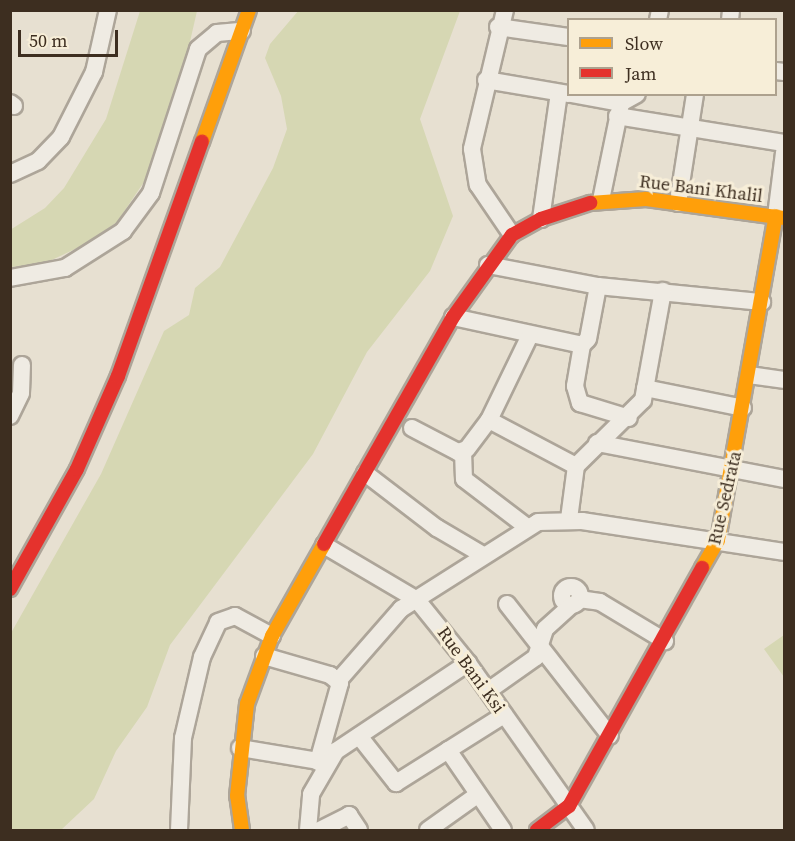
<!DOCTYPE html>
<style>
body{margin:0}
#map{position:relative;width:795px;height:841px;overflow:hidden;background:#e7e0d1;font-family:"Source Serif 4",serif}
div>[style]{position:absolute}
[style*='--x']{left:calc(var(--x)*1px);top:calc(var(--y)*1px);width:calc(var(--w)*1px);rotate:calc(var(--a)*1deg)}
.green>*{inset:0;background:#d6d7b3}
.roads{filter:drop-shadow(2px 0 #ada599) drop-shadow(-2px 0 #ada599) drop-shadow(0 2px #ada599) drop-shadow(0 -2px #ada599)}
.street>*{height:16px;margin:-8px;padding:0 8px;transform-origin:8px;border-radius:8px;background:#efebe3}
.street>.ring{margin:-8px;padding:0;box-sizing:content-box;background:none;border:16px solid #efebe3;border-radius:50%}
.slow>*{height:14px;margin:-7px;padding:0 7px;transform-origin:7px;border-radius:7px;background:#ff9f0a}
.jam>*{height:14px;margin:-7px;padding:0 7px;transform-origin:7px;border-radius:7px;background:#e5322d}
span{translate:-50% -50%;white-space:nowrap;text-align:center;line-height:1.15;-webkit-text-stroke:6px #f7eed8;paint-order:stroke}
.street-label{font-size:18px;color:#3d2e20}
.frame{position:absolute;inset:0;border:12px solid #3d2e20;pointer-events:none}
.legend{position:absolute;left:567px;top:18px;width:210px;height:78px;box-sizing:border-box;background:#f7eed8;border:2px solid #ada18e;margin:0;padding:8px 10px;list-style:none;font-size:18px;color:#3d2e20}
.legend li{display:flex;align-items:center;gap:12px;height:30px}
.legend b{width:30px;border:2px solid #ada18e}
.scale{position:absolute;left:18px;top:30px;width:100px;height:27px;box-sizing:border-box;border:3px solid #3d2e20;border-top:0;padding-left:8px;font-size:18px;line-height:21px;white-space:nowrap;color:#3d2e20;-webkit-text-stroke:4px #f7eed8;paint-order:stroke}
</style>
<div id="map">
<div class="green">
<div style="clip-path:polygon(299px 10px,460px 11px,420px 119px,453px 216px,430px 271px,367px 352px,313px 454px,170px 645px,147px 707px,116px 751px,94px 799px,61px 830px,11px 830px,11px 633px,101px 474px,164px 331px,189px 315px,195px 288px,220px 267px,273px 168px,287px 129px,281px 96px,265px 58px,270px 44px)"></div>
<div style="clip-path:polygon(140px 11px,197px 11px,184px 68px,146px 179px,117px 222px,88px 243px,41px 265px,11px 267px,10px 230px,45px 208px,64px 188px,106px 119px)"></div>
<div style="clip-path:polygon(784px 635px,784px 677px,764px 649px)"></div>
</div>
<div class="roads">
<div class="street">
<div style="--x:505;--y:10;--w:143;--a:103.4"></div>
<div style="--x:472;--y:149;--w:36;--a:81"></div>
<div style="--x:478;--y:185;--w:60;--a:55.8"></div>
<div style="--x:658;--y:20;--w:10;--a:-79"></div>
<div style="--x:730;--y:20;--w:10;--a:-84"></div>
<div style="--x:498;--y:27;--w:71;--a:8.1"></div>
<div style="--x:776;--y:71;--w:8;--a:7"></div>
<div style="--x:486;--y:80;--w:83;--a:9.7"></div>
<div style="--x:571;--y:94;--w:51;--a:10.2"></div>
<div style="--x:621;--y:103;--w:18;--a:-29"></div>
<div style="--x:10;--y:103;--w:5;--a:37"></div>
<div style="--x:617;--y:116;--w:169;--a:9.2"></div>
<div style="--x:10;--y:174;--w:31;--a:-25"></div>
<div style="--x:38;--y:161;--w:33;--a:-46"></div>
<div style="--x:61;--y:137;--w:73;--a:-63.1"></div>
<div style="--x:94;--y:72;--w:64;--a:-77.3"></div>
<div style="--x:601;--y:200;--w:99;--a:-78.3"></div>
<div style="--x:678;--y:203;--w:110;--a:-81.1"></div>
<div style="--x:776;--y:216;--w:64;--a:-82.8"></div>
<div style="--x:541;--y:219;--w:127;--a:-81.9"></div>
<div style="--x:488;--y:265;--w:112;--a:10.8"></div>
<div style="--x:598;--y:286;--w:165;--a:5.6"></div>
<div style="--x:10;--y:278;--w:56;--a:-10.3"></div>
<div style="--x:65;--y:268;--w:69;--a:-32.5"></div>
<div style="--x:123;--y:231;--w:47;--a:-53.6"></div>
<div style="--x:151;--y:193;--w:151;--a:-71.9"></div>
<div style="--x:198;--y:49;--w:25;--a:-40"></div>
<div style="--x:217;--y:33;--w:25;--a:-5"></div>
<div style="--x:453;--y:317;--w:132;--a:12.2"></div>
<div style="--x:582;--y:345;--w:8;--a:-45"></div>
<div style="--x:588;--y:339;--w:54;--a:-79.3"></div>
<div style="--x:582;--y:345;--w:42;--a:99.7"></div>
<div style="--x:575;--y:386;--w:18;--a:74"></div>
<div style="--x:580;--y:403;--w:51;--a:17"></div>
<div style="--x:749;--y:375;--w:35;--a:8"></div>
<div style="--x:645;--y:388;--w:100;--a:11.5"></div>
<div style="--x:10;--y:416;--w:25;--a:-64"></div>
<div style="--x:21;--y:393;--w:28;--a:-88"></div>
<div style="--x:489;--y:420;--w:98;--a:27.9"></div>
<div style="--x:412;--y:428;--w:52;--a:27.6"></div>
<div style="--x:458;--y:452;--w:9;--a:-18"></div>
<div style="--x:467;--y:449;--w:36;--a:-53"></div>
<div style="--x:489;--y:420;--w:94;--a:-64.2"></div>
<div style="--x:597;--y:443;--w:190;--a:10.9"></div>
<div style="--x:463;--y:451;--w:28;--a:88"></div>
<div style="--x:464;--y:479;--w:79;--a:37.3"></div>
<div style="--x:365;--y:473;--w:91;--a:37.4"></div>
<div style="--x:437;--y:528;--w:53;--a:30.4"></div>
<div style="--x:569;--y:519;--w:53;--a:-82.5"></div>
<div style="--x:576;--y:466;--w:94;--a:-44.6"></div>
<div style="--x:643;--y:400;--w:111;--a:-79.6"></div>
<div style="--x:324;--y:545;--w:108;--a:30.6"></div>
<div style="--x:417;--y:600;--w:81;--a:51"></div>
<div style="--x:468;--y:663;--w:204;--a:54.8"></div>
<div class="ring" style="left:562px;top:587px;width:2px;height:2px"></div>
<div style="--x:579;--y:599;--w:21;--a:8"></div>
<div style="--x:600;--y:602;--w:76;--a:31"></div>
<div style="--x:507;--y:604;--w:167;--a:52"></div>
<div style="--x:264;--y:656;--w:69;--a:16.1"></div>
<div style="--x:330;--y:675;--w:13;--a:39"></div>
<div style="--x:340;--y:683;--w:82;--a:105.6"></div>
<div style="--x:338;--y:681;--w:96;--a:-48.8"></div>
<div style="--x:401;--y:609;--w:162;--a:-32.4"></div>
<div style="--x:538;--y:522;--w:44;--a:-1.3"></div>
<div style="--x:582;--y:521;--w:204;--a:8.7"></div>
<div style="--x:488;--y:691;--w:59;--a:-35.3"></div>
<div style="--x:536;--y:657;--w:29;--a:-72"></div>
<div style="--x:545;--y:629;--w:36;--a:-42"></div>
<div style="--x:359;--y:736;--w:60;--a:51.8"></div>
<div style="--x:396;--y:783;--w:128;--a:-32.2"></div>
<div style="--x:240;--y:748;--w:86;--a:9.4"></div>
<div style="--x:448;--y:750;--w:97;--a:55.5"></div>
<div style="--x:179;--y:830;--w:92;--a:-87.5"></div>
<div style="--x:183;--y:738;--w:83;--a:-76.8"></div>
<div style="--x:202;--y:657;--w:38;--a:-65"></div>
<div style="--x:218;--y:622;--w:18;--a:-19"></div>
<div style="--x:235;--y:616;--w:42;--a:28.4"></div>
<div style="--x:308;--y:830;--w:36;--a:-85"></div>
<div style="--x:311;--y:794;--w:50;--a:-59.8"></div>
<div style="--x:336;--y:751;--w:159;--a:-33.7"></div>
<div style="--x:320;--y:830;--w:33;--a:-27"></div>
<div style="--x:349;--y:815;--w:18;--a:56"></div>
<div style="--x:428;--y:830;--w:60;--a:-35.5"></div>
</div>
<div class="slow">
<div style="--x:202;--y:142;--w:140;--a:-70.4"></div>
<div style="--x:590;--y:203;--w:56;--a:-4.1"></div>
<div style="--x:646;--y:199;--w:139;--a:7.8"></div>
<div style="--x:702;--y:568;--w:32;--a:-60"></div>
<div style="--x:718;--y:540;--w:329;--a:-79.9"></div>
<div style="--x:242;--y:830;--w:34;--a:-98"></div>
<div style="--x:237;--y:796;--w:93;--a:-83.8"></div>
<div style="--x:247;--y:704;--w:72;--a:-69.8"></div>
<div style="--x:272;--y:636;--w:106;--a:-60.5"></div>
</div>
<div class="jam">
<div style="--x:324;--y:544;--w:261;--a:-60.4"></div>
<div style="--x:453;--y:317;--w:101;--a:-54.3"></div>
<div style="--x:512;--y:235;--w:33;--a:-29"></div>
<div style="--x:541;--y:219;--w:52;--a:-18.1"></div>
<div style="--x:10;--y:589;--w:137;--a:-60.8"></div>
<div style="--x:77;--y:469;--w:102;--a:-66.2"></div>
<div style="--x:118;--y:376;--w:249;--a:-70.3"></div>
<div style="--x:537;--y:830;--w:40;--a:-37"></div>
<div style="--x:569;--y:806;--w:273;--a:-60.8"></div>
</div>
</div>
<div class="street-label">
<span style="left:701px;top:189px;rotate:7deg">Rue Bani Khalil</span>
<span style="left:725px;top:498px;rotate:-77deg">Rue Sedrata</span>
<span style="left:471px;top:670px;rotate:54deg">Rue Bani Ksi</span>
</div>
<div class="frame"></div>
<ul class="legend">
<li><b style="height:8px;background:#ff9f0a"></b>Slow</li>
<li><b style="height:8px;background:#e5322d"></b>Jam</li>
</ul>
<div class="scale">50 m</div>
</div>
